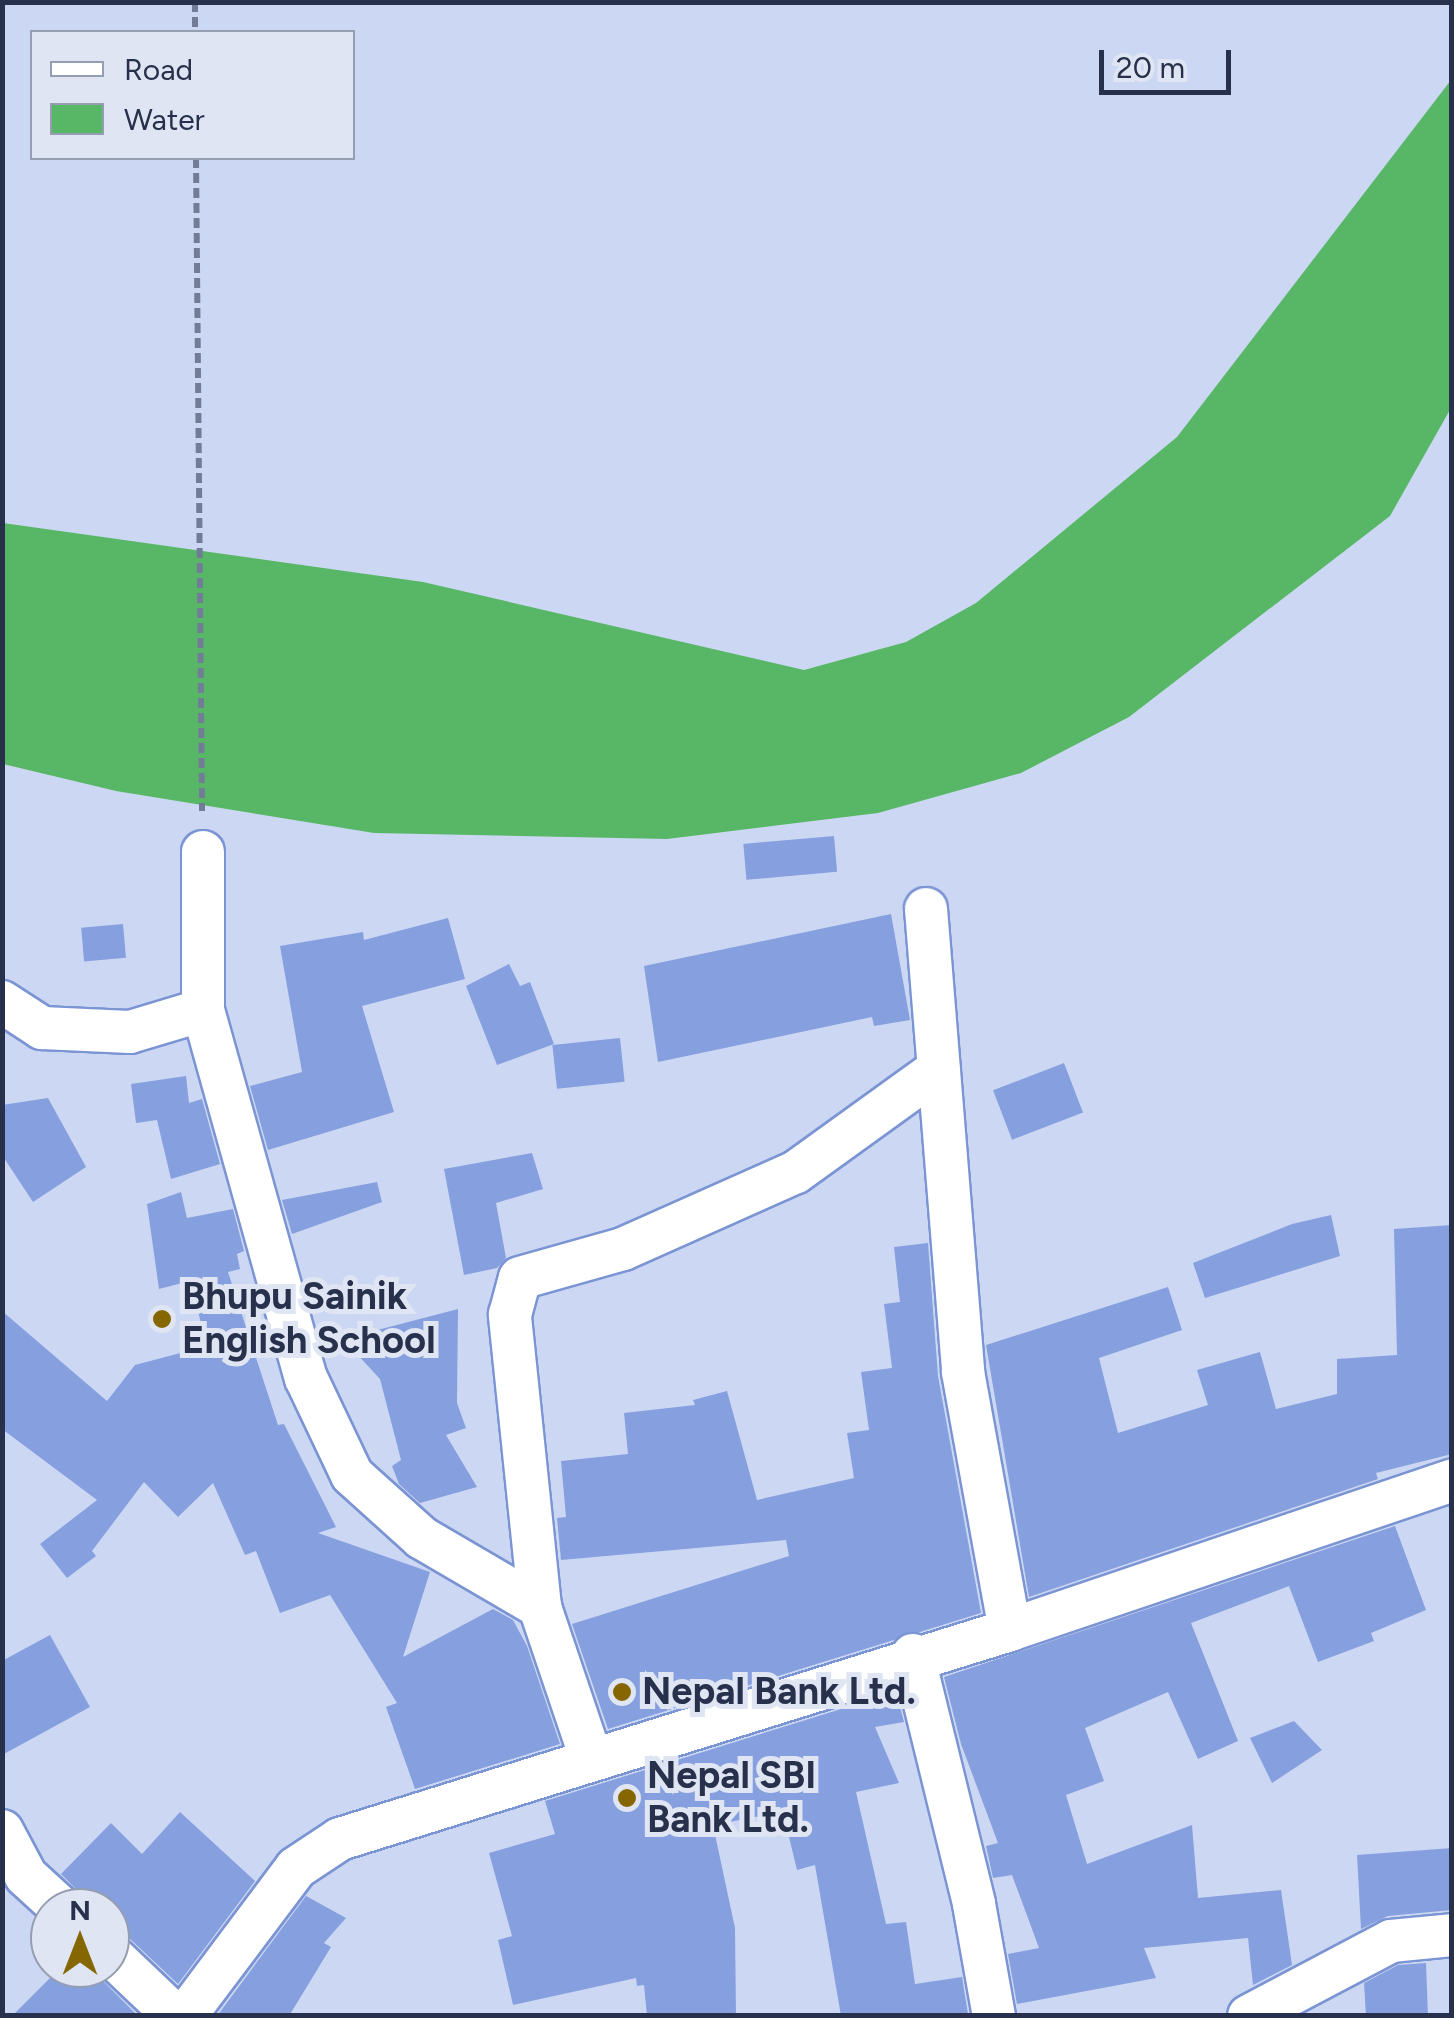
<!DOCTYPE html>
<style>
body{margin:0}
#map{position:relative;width:1454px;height:2018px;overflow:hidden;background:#ccd8f3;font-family:Figtree,sans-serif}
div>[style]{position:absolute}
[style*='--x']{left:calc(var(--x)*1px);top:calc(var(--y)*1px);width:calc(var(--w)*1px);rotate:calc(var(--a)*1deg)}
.water>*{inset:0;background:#58b767}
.building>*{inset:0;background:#869fde;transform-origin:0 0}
.path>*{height:6px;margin-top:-3px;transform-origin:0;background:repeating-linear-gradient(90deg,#727c97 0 10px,transparent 0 15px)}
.roads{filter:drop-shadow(2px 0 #7b94d3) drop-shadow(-2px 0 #7b94d3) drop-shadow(0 2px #7b94d3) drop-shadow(0 -2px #7b94d3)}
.minor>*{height:42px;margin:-21px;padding:0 21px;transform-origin:21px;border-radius:21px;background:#fff}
.dots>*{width:28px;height:28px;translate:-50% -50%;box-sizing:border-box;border:5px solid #dfe5f3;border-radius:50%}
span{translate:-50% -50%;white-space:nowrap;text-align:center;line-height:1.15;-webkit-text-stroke:10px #dfe5f3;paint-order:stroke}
.poi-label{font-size:38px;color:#27314b;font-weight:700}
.left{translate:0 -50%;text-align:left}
.frame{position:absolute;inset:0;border:5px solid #27314b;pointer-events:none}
.legend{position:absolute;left:30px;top:30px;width:325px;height:130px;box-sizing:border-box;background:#dfe5f3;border:2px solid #959db0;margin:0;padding:12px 18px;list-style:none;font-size:30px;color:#27314b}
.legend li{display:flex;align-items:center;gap:20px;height:50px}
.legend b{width:50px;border:2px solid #959db0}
.north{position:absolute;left:30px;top:1888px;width:100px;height:100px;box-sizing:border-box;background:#dfe5f3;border:2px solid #959db0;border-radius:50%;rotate:0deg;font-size:28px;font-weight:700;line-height:40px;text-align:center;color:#27314b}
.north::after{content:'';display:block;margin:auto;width:35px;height:45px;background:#866600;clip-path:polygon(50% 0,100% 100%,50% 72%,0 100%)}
.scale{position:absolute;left:1099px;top:50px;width:132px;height:45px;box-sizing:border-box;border:5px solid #27314b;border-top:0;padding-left:12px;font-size:30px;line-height:35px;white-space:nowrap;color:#27314b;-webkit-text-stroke:8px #dfe5f3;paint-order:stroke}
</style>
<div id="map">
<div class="water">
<div style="clip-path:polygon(1451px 80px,1451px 408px,1390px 516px,1129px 717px,1021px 773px,878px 813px,667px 839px,374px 833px,116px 791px,3px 764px,3px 523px,423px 582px,804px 670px,906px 642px,976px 603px,1177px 437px)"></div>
</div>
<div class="building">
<div style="left:834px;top:836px;width:36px;height:91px;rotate:85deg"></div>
<div style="clip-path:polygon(891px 914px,910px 1020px,874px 1026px,872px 1017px,658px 1062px,644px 966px)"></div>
<div style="clip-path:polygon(448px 918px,465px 979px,362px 1006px,394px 1112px,268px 1150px,250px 1086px,302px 1072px,280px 946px,363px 932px,364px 940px)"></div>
<div style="left:123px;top:924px;width:34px;height:42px;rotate:85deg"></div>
<div style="clip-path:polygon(509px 964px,520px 986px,530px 982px,554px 1044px,497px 1065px,466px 986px)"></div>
<div style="left:620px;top:1038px;width:44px;height:68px;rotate:84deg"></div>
<div style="left:1064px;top:1063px;width:53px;height:76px;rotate:69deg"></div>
<div style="clip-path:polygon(186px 1076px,189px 1103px,202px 1099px,220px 1164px,171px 1179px,157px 1120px,136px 1123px,131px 1084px)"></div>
<div style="clip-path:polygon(48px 1098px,86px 1167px,33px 1202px,2px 1155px,2px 1105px)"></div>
<div style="clip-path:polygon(532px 1153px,543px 1189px,496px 1203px,506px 1258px,497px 1268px,464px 1275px,444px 1169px)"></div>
<div style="clip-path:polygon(377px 1182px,382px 1202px,292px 1234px,282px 1200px)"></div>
<div style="clip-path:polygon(181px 1192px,187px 1218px,233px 1209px,244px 1251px,237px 1254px,240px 1269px,228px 1272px,278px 1425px,284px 1424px,336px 1527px,318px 1533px,430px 1572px,403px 1657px,493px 1609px,513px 1620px,527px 1646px,560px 1744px,415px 1789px,386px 1707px,397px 1703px,330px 1595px,280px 1613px,256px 1551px,245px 1555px,213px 1483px,178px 1517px,144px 1482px,92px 1551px,96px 1556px,67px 1578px,40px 1544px,97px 1500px,2px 1429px,2px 1311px,107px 1401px,135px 1365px,207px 1346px,190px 1281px,159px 1289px,147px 1204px)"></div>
<div style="clip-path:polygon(1331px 1215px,1340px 1256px,1205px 1298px,1193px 1263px,1292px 1224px)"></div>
<div style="clip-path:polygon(1452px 1225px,1452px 1454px,1376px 1473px,1378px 1479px,1029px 1597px,986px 1345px,1168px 1287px,1182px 1330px,1099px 1358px,1118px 1433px,1208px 1405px,1197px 1370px,1260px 1352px,1276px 1409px,1337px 1394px,1337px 1359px,1397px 1355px,1394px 1229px)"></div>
<div style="clip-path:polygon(928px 1243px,938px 1376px,981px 1613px,608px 1729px,572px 1624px,789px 1556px,786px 1540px,561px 1560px,557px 1518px,566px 1517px,561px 1461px,628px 1454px,624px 1413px,695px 1405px,693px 1400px,727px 1391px,757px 1500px,854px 1478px,847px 1433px,869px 1430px,861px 1372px,892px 1368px,884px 1304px,900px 1302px,894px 1247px)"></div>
<div style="clip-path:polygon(458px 1309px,457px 1403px,466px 1428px,446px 1435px,477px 1487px,420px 1503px,399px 1484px,392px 1466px,401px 1460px,380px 1379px,343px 1339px)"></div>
<div style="clip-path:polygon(1395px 1526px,1426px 1610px,1371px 1633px,1374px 1641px,1318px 1662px,1289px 1586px,1191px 1623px,1238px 1741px,1198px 1759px,1168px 1692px,1085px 1728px,1104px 1781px,1066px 1795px,1087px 1864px,1192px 1825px,1198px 1898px,1281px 1890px,1292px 1965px,1253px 1985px,1248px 1938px,1144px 1948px,1156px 1978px,1017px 2004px,1008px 1954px,1039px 1948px,1012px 1875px,993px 1878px,986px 1846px,998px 1843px,961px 1744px,944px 1677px)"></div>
<div style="clip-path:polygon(50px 1635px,90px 1707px,2px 1755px,2px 1661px)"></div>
<div style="clip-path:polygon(896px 1692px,904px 1722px,875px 1727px,899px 1783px,856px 1792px,886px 1924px,906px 1922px,915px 1984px,962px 1977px,968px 2014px,841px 2016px,815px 1865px,797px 1870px,783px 1812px,713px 1825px,735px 1928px,736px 2016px,647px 2016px,644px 1985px,637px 1986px,636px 1978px,513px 2005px,498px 1940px,512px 1936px,489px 1853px,555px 1834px,545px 1801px)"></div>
<div style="clip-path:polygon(1294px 1721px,1322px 1750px,1272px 1783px,1250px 1738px)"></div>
<div style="clip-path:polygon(180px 1812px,255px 1881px,178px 1984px,127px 1936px,110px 1930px,110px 1908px,95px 1908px,61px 1874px,111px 1823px,142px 1854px)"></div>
<div style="clip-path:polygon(1452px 1848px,1452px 1910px,1388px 1916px,1361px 1929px,1357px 1855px)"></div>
<div style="clip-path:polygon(306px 1896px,346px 1918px,324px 1943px,331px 1947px,289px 2016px,217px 2016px)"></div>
<div style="clip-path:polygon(1426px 1963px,1428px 2016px,1366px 2016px,1364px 1983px,1398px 1965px)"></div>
<div style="clip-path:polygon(60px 1968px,90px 1968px,138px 2016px,12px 2016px)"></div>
</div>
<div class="path">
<div style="--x:195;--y:2;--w:30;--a:90"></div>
<div style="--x:196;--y:158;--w:653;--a:89.47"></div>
</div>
<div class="roads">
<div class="minor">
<div style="--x:203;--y:852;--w:158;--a:90"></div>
<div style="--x:203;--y:1010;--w:382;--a:74.4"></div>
<div style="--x:306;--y:1378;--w:107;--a:64.6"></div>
<div style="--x:352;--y:1475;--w:94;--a:42"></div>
<div style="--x:422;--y:1538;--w:137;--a:30.3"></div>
<div style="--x:926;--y:909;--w:464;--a:85.4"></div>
<div style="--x:963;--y:1372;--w:262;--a:79.7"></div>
<div style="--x:2;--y:1002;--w:48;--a:33"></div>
<div style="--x:42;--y:1028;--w:88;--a:2.6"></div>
<div style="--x:130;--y:1032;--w:76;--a:-16.8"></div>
<div style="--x:913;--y:1655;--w:256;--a:76.2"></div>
<div style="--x:974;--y:1904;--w:114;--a:79.9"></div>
<div style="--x:591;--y:1758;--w:159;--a:-108.7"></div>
<div style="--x:540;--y:1607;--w:294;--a:-95.9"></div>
<div style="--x:510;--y:1315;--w:38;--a:-75"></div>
<div style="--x:520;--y:1278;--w:107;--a:-15.7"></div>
<div style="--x:623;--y:1249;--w:189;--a:-24"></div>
<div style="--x:796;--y:1172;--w:176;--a:-35.8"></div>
<div style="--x:2;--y:1831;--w:51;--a:61.9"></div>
<div style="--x:26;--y:1876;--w:47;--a:42.4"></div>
<div style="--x:110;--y:1954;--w:90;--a:43.6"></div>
<div style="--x:185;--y:2016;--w:185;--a:-53.1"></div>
<div style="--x:296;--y:1868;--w:53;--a:-33.4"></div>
<div style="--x:340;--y:1839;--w:702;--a:-17.32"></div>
<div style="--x:1010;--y:1630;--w:467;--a:-18.7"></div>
<div style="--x:1249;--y:2016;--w:161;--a:-27.8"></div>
<div style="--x:1391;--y:1941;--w:61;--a:-5.6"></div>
</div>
</div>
<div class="dots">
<div style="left:162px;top:1319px;background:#866600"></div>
<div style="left:622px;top:1692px;background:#866600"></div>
<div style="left:627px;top:1798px;background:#866600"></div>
</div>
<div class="poi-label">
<span class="left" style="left:182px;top:1319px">Bhupu Sainik<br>English School</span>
<span class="left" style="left:642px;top:1692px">Nepal Bank Ltd.</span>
<span class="left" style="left:647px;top:1798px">Nepal SBI<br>Bank Ltd.</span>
</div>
<div class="frame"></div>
<ul class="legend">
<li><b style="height:12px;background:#fff"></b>Road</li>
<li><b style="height:28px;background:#58b767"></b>Water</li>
</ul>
<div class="north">N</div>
<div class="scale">20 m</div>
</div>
